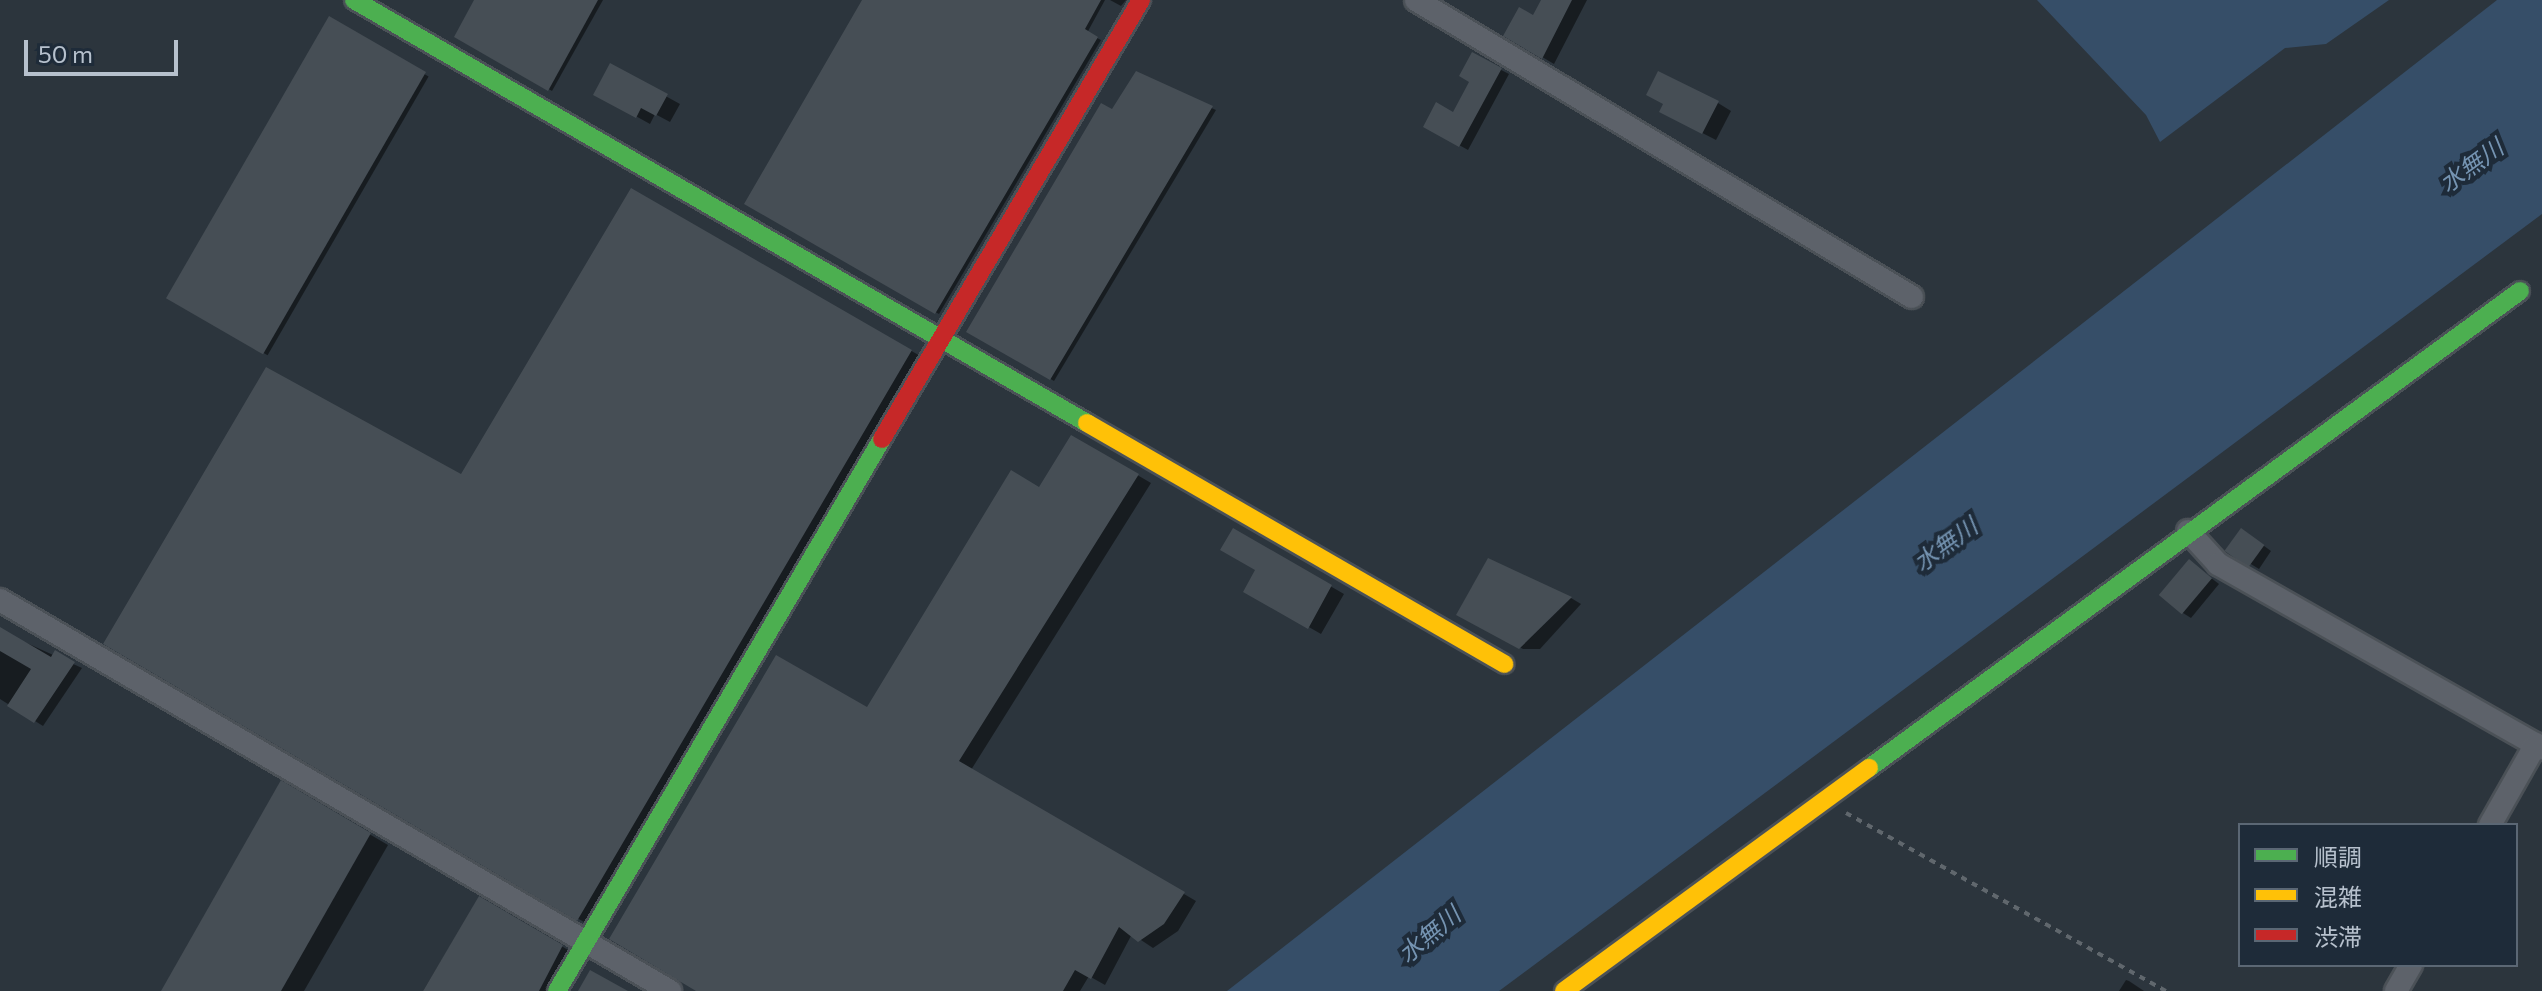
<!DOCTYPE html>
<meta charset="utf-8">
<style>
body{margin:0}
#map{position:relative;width:2542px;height:991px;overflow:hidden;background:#2c353d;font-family:Commissioner,"Noto Sans JP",sans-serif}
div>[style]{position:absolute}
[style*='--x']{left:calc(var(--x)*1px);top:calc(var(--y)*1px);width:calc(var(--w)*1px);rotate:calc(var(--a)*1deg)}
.water>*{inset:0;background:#364e68}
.shadow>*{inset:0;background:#0007;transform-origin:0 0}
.building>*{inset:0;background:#464e55;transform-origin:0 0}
.path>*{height:4px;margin-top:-2px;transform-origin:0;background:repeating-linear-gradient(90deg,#60676d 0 6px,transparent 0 12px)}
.roads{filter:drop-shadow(2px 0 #4b5157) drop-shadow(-2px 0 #4b5157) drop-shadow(0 2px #4b5157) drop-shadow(0 -2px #4b5157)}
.street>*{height:22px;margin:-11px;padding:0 11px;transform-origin:11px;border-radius:11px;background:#5d626a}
.fast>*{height:18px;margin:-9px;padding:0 9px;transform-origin:9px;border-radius:9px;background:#4caf50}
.slow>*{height:18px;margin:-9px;padding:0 9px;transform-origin:9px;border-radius:9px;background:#ffc107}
.jam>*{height:18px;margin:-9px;padding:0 9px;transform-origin:9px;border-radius:9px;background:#c62828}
span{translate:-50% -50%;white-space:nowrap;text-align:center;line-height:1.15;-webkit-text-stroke:8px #1e2b39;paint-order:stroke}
.water-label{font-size:24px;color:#7594b2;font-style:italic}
.legend{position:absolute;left:2238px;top:823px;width:280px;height:144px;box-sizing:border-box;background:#1e2b39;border:2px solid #5b6774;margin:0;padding:10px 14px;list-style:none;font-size:24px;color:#b7c1cd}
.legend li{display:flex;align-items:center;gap:16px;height:40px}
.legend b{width:40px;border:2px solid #5b6774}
.scale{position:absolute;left:24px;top:40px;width:154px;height:36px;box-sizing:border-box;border:4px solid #b7c1cd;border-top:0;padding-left:10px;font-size:24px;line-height:28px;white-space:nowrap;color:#b7c1cd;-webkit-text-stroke:6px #1e2b39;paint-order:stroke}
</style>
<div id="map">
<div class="water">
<div style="clip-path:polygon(2037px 0,2389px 0,2326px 44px,2285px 48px,2160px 142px,2146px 115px)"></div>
<div style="clip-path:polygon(2497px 0,2542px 0,2542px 214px,1499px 991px,1227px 991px)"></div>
</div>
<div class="shadow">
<div style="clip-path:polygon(477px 0,603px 0,552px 91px,457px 36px)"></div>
<div style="clip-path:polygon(865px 0,1105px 0,1087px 33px,1101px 40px,939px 314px,747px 204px)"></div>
<div style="clip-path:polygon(1110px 0,1126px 0,1121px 6px)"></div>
<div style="clip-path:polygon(1544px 0,1587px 0,1554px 64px,1505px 35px,1534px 18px)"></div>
<div style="left:329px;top:19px;width:115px;height:322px;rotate:30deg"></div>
<div style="clip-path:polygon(1472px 55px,1509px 74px,1468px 150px,1425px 126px,1454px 114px,1471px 81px)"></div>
<div style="clip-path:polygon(611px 66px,680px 104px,670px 122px,655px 114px,650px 124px,596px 94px)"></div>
<div style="clip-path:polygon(1137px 74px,1216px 110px,1054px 381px,969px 332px)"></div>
<div style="clip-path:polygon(1718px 103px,1731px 111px,1716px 140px,1675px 119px,1665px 104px)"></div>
<div style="clip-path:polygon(632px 191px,922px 357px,589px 925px,106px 643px,462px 477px)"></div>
<div style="clip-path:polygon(1072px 437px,1151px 483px,971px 770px,1196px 901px,1178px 931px,1153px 948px,1132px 934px,1105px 985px,1089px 976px,1080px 991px,704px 991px,868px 710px,1040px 490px)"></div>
<div style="clip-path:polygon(1234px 531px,1344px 594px,1321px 634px,1246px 591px,1257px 569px)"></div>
<div style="clip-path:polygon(2249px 535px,2271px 551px,2259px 569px,2228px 550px)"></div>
<div style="clip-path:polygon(1489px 560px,1571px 598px,1581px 604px,1540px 649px,1523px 649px,1469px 620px)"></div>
<div style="clip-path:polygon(2190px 562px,2219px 584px,2191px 618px,2183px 613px)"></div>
<div style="clip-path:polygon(0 631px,82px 668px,43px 726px,0 699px)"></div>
<div style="clip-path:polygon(282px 783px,388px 845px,304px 991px,163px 991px)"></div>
<div style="clip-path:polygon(479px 898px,575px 954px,556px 991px,423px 991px)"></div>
<div style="clip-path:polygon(2126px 980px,2129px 981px,2144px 991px,2119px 991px)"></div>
</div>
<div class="building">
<div style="clip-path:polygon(474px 0,598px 0,548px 91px,454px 37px)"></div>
<div style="clip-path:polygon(862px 0,1101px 0,1085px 29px,1098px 37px,935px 314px,744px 204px)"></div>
<div style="clip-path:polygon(1541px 0,1572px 0,1542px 59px,1503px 36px,1519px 7px,1533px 15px)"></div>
<div style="left:329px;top:16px;width:112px;height:326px;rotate:30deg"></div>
<div style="clip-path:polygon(1472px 52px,1502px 68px,1459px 147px,1423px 127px,1436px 102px,1453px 112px,1469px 82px,1459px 76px)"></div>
<div style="clip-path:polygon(610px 63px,668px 94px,656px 116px,641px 108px,636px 118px,593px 95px)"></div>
<div style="clip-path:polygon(1136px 71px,1213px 106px,1050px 380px,966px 332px,1101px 103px,1112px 109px)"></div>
<div style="clip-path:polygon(1658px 71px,1719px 101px,1702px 134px,1659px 112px,1663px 104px,1646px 95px)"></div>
<div style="clip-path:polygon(631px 188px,912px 350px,577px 921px,103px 644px,266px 367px,461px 474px)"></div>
<div style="clip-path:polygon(1071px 435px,1139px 474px,959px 761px,1185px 892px,1164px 924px,1138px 942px,1119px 927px,1091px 979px,1075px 970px,1063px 991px,696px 991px,609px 939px,776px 655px,867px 707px,1011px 470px,1039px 487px)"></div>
<div style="clip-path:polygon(1233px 528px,1332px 585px,1308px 629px,1243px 592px,1255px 570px,1220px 550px)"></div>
<div style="left:2241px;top:528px;width:29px;height:28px;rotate:36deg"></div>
<div style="clip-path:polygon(1488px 558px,1572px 597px,1519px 649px,1456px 615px)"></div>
<div style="left:2189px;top:559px;width:30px;height:47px;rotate:40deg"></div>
<div style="clip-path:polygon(0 627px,51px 657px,55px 650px,75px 662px,34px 723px,7px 706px,31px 669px,0 651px)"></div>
<div style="clip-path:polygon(281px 780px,371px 833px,281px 991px,161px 991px)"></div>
<div style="clip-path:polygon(479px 896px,563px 945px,539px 991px,423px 991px)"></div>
<div style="clip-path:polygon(590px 970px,628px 991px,578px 991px)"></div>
</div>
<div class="path">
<div style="--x:1846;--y:813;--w:366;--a:29.1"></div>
</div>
<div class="roads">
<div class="street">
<div style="--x:1416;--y:0;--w:578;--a:30.91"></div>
<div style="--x:2188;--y:531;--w:45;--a:47.7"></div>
<div style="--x:2218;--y:564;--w:373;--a:29.6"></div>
<div style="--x:0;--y:600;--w:776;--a:30.27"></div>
<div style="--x:2490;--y:825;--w:93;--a:-60.4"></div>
<div style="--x:2396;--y:991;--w:30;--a:-60"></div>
</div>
<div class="fast">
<div style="--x:354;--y:0;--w:846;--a:29.99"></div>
<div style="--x:1869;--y:768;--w:807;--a:-36.23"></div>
<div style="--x:557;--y:991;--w:641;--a:-59.51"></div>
</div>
<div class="slow">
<div style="--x:1087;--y:423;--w:482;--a:30"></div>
<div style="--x:1564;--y:991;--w:378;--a:-36.2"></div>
</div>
<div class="jam">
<div style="--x:882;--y:439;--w:510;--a:-59.46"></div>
</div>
</div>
<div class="water-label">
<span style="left:2471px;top:165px;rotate:-36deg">水無川</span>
<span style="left:1945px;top:544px;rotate:-36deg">水無川</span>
<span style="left:1429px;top:934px;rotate:-40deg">水無川</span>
</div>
<ul class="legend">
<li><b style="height:10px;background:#4caf50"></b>順調</li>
<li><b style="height:10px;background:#ffc107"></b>混雑</li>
<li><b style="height:10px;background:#c62828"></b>渋滞</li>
</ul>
<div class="scale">50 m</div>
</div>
